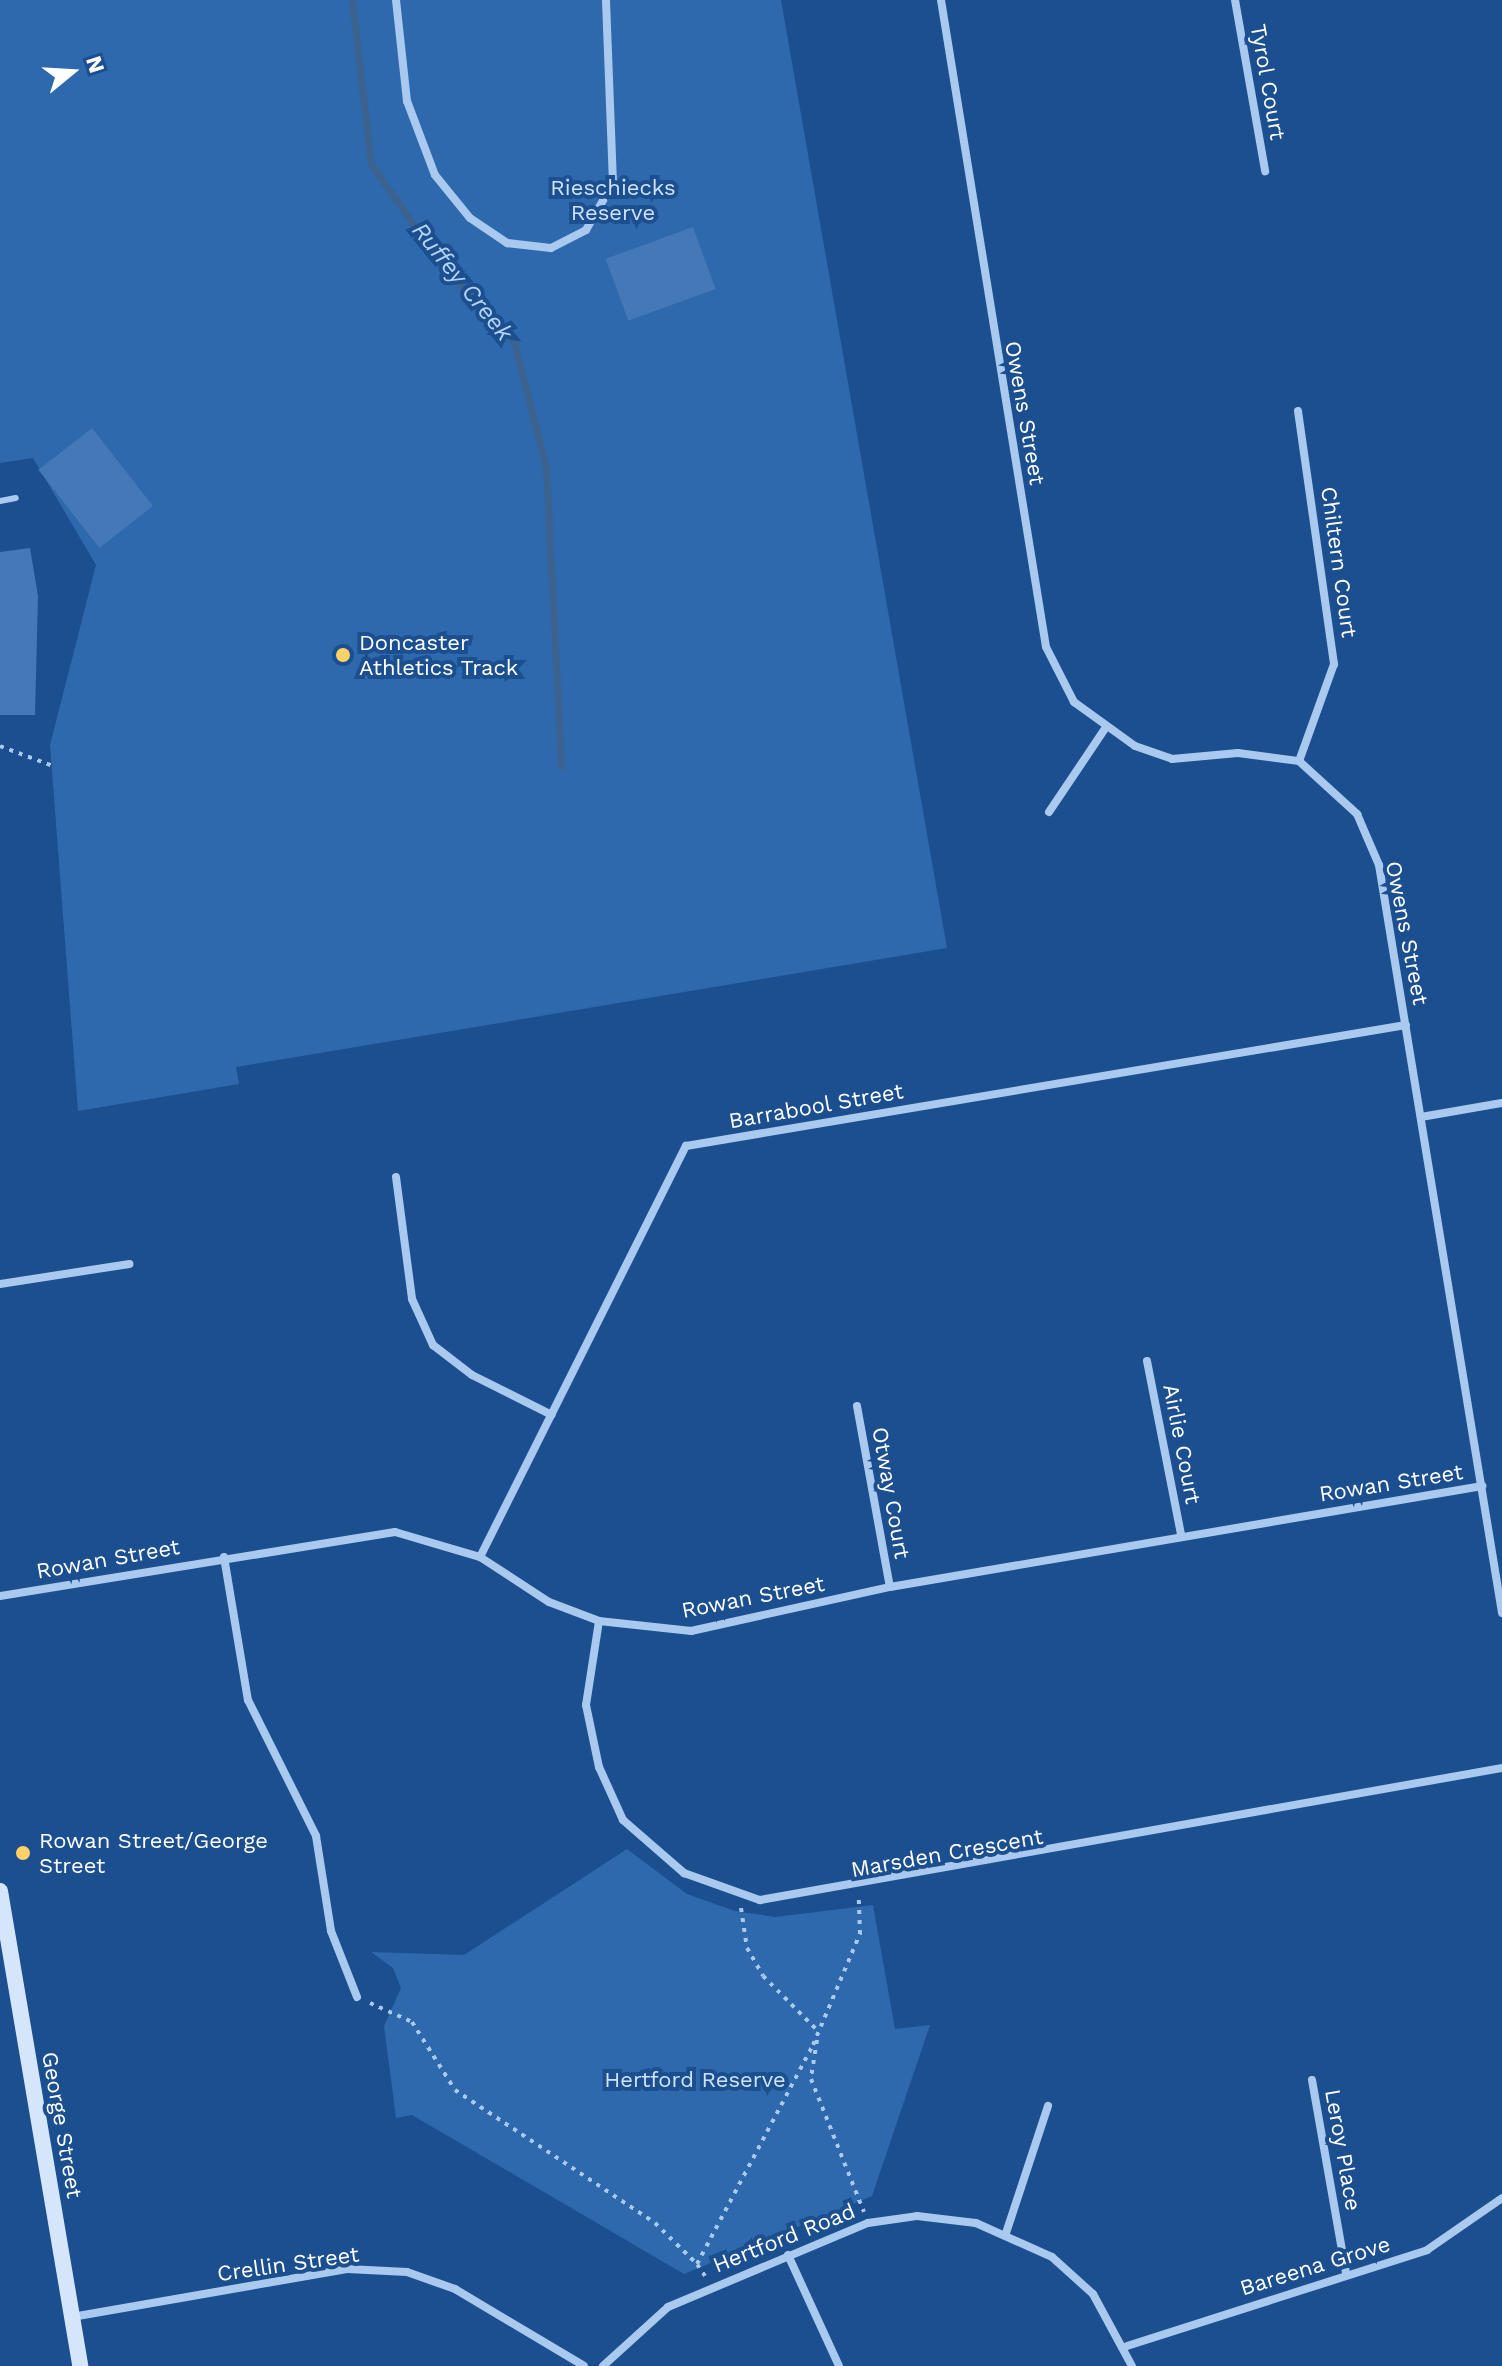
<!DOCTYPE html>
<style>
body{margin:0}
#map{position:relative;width:1502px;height:2366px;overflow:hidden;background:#1b4f8f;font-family:"Work Sans",sans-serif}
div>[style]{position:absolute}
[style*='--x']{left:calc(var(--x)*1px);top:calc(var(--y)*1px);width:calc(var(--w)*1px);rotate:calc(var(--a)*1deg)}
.green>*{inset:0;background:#2e69ad}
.stream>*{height:7px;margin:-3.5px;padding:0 3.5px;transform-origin:3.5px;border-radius:3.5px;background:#3c6290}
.building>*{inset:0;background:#4478b7;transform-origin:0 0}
.path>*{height:4px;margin-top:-2px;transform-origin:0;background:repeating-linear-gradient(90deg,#a9c9ee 0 4px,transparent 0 10px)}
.service>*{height:6px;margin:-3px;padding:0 3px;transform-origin:3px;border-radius:3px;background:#a9c9ee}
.minor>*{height:8px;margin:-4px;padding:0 4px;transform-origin:4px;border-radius:4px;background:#a9c9ee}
.secondary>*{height:16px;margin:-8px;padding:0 8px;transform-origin:8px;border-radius:8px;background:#d6e6fa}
.dots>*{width:22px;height:22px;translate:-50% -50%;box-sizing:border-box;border:4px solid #1b4f8f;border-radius:50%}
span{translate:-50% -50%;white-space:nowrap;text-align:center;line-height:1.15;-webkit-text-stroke:8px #1b4f8f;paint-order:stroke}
.street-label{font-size:22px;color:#fff}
.park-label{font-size:22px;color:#cfe3fa}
.poi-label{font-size:22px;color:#fff}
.left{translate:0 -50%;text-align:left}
.water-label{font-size:24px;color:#b5d3f5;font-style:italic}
.north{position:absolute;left:32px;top:32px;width:80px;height:80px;-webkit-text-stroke:6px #1b4f8f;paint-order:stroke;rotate:72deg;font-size:22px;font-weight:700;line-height:32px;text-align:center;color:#fff}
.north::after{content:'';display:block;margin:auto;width:28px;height:36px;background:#fff;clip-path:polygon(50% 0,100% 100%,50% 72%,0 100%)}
</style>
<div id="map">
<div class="green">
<div style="clip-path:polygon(0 0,781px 0,947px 948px,236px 1067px,239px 1084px,78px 1111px,50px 745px,96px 565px,33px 458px,0 463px)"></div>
<div style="clip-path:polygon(627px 1849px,687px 1894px,735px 1911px,775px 1917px,873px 1905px,895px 2029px,930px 2025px,872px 2196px,684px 2274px,412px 2115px,396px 2118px,384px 2026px,401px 1988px,393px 1968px,371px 1952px,464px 1955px)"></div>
</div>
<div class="stream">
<div style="--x:352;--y:0;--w:165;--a:83.4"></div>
<div style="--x:371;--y:164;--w:123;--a:54.9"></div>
<div style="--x:442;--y:265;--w:105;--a:46.9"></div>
<div style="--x:514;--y:342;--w:129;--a:75.6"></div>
<div style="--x:546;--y:467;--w:299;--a:87.1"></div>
</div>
<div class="building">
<div style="left:693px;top:227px;width:66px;height:93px;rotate:70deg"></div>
<div style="left:92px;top:428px;width:99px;height:68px;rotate:52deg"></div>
<div style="clip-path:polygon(30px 548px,38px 596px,35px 715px,0 715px,0 552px)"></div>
</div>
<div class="path">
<div style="--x:0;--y:746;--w:57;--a:20.7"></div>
<div style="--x:741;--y:1908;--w:40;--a:81.5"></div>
<div style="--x:747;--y:1948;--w:32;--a:60"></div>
<div style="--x:763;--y:1976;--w:79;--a:45"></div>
<div style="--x:370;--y:2003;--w:46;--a:24.3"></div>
<div style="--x:412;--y:2022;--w:80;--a:57.7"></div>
<div style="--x:455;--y:2090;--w:240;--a:33.6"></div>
<div style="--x:655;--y:2223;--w:59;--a:44.3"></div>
<div style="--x:817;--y:2040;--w:39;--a:99"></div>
<div style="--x:811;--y:2079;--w:143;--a:68.3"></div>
<div style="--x:705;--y:2276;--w:14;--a:-124"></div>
<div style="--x:697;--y:2264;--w:248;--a:-62.1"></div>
<div style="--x:813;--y:2045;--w:121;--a:-67.1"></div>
<div style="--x:860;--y:1934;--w:37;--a:-92"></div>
</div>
<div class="service">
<div style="--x:0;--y:501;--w:16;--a:-11"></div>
</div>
<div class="minor">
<div style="--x:396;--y:0;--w:102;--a:83.8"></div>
<div style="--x:407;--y:101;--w:79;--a:69.3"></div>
<div style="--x:435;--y:175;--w:55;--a:50.9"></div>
<div style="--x:470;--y:218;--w:45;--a:34"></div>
<div style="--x:507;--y:243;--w:44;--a:6.5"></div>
<div style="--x:551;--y:248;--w:39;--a:-27"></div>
<div style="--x:586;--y:230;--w:54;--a:-60.1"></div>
<div style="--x:613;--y:183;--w:183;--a:-92.2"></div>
<div style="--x:941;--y:0;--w:655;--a:80.78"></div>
<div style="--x:1046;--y:647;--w:62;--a:63"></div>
<div style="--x:1074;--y:702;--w:75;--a:35.8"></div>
<div style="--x:1135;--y:746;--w:39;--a:19"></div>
<div style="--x:1172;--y:759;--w:66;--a:-5.2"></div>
<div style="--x:1238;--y:753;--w:62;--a:7.5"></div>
<div style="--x:1299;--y:761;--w:79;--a:42.4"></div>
<div style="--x:1357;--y:814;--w:56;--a:66.7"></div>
<div style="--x:1379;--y:865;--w:758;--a:80.66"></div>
<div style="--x:1235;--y:0;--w:174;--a:80"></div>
<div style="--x:1298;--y:411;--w:256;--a:81.9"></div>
<div style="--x:1334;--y:664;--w:103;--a:109.8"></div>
<div style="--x:1049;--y:812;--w:99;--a:-56.1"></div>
<div style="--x:1421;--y:1117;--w:82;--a:-9.8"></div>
<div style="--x:396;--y:1177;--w:123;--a:82.5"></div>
<div style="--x:412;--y:1299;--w:51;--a:65.5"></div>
<div style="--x:433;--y:1345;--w:49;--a:37.6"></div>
<div style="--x:472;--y:1375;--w:89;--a:26.6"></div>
<div style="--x:0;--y:1284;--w:131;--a:-8.8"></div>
<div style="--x:1147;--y:1361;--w:177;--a:78.9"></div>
<div style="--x:857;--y:1406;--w:184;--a:79.7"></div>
<div style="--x:224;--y:1557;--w:145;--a:80.5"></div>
<div style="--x:248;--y:1700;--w:152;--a:63.4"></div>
<div style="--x:316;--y:1836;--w:96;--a:81"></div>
<div style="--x:331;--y:1931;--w:71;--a:68.5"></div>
<div style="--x:480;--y:1557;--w:460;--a:-63.4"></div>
<div style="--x:686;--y:1146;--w:730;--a:-9.54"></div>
<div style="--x:0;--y:1596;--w:400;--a:-9.2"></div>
<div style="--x:395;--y:1532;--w:89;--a:16.4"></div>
<div style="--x:480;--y:1557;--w:82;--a:33.1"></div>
<div style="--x:549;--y:1602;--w:53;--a:20.8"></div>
<div style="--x:599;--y:1621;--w:93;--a:6.2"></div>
<div style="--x:691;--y:1631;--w:204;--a:-12.5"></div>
<div style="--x:890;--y:1587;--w:601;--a:-9.68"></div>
<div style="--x:599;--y:1621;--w:85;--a:98.8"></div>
<div style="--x:586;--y:1705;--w:63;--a:78.2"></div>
<div style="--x:599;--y:1767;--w:58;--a:65.6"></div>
<div style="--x:623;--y:1820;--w:81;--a:41"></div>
<div style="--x:684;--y:1873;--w:81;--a:19.6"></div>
<div style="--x:760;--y:1900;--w:754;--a:-10.09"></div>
<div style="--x:1312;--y:2080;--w:196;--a:80"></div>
<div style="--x:1006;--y:2233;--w:134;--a:-71.7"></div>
<div style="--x:788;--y:2255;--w:122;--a:65.3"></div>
<div style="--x:72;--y:2317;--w:279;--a:-9.9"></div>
<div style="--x:347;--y:2269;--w:60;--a:2.9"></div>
<div style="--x:407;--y:2272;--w:51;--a:19.5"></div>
<div style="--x:455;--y:2289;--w:150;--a:30.8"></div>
<div style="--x:1127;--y:2346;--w:315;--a:-17.7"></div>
<div style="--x:1427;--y:2250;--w:91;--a:-34.7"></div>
<div style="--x:603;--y:2366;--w:88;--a:-42.2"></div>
<div style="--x:668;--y:2307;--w:217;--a:-22.8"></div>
<div style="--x:868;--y:2223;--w:49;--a:-8.1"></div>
<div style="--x:917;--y:2216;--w:59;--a:6.8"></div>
<div style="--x:976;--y:2223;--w:83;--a:24.1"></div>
<div style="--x:1052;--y:2257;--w:55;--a:42.1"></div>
<div style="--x:1093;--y:2294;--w:82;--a:61.6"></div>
</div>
<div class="secondary">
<div style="--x:0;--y:1891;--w:482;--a:80.4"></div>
</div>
<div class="dots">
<div style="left:343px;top:655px;background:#ffd166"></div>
<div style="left:23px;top:1853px;background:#ffd166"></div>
</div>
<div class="street-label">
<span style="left:1268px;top:82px;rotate:80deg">Tyrol Court</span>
<span style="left:1025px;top:413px;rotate:80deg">Owens Street</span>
<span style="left:1339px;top:562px;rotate:82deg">Chiltern Court</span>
<span style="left:1407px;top:933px;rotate:79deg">Owens Street</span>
<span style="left:816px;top:1106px;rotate:-10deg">Barrabool Street</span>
<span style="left:1182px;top:1444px;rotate:79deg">Airlie Court</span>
<span style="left:1391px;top:1483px;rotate:-9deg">Rowan Street</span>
<span style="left:891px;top:1493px;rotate:80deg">Otway Court</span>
<span style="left:108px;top:1559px;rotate:-10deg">Rowan Street</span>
<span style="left:753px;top:1597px;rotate:-11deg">Rowan Street</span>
<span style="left:947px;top:1853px;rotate:-10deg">Marsden Crescent</span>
<span style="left:62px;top:2125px;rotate:80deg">George Street</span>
<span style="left:1343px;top:2150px;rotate:80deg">Leroy Place</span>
<span style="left:784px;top:2238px;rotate:-22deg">Hertford Road</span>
<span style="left:288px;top:2264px;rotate:-8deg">Crellin Street</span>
<span style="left:1315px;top:2266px;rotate:-17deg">Bareena Grove</span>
</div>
<div class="park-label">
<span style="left:613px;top:200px">Rieschiecks<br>Reserve</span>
<span style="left:695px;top:2080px">Hertford Reserve</span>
</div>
<div class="poi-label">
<span class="left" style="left:359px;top:655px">Doncaster<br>Athletics Track</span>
<span class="left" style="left:39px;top:1853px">Rowan Street/George<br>Street</span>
</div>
<div class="water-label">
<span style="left:462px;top:282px;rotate:51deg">Ruffey Creek</span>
</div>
<div class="north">N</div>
</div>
